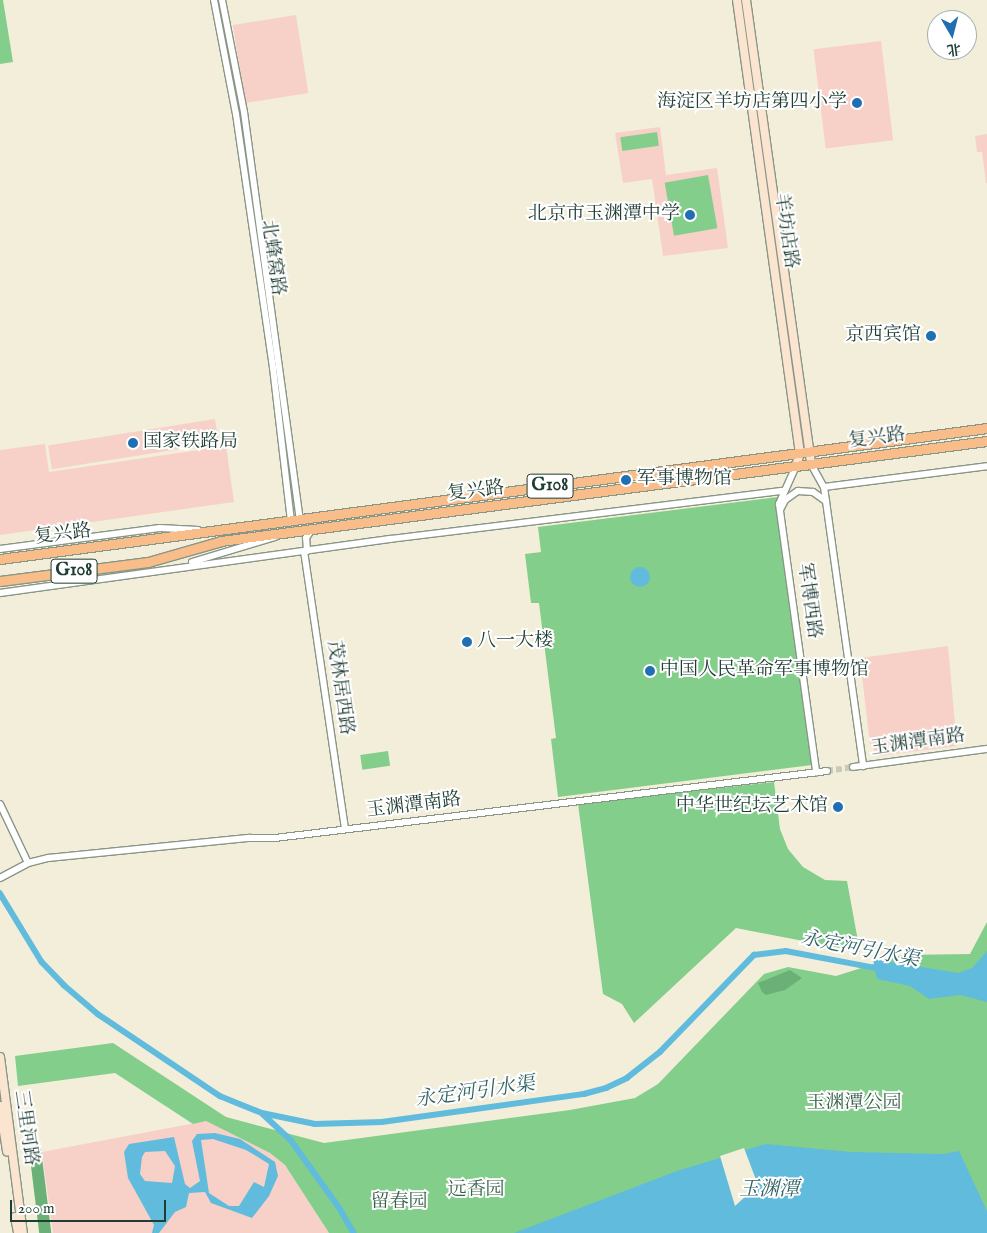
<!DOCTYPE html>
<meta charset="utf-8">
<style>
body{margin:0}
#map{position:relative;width:987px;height:1233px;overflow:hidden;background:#f2eeda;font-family:"IM FELL English","Noto Serif SC",serif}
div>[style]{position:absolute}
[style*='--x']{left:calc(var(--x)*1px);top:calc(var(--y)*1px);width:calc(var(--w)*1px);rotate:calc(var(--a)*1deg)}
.built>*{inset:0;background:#f7d1c8;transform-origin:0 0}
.green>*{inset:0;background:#84ce8b;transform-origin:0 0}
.forest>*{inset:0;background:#6bb177;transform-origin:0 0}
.water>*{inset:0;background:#60bbdd}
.round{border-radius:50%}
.pier>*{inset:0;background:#f2eeda}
.canal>*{height:5.5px;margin:-2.75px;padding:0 2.75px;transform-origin:2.75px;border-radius:2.75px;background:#60bbdd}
.tertiary-tunnel>*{height:6px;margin-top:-3px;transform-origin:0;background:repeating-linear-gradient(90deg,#c8cbb9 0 6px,transparent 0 9px)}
.roads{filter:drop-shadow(1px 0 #889687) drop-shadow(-1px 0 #889687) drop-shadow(0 1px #889687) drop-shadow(0 -1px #889687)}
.tertiary>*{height:6px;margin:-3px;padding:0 3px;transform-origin:3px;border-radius:3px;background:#fff}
.secondary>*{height:8px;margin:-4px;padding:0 4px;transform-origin:4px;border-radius:4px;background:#fce5d0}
.trunk>*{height:9px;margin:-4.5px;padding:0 4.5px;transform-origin:4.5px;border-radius:4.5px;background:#f8bd89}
.dots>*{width:14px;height:14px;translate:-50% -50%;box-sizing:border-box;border:2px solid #fff;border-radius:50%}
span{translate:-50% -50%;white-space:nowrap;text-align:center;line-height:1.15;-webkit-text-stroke:4px #fff;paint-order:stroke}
.shield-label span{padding:1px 4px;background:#fff;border:1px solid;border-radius:4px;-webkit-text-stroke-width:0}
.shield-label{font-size:18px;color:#1f3d34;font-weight:700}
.poi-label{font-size:19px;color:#1f3d34}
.right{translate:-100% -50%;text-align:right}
.left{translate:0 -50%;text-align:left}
.street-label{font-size:19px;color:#1f3d34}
.park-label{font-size:19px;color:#38614a}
.water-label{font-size:20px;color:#326367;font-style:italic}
.north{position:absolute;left:927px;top:10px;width:50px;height:50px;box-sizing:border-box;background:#fff;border:1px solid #a5b1ae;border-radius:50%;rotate:172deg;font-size:14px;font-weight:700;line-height:20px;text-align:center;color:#1f3d34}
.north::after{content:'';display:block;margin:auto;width:18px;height:22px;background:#1f6fb2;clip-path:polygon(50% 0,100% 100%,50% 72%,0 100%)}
.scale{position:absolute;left:10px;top:1200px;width:156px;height:22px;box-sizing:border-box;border:2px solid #1f3d34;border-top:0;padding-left:6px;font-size:15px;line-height:18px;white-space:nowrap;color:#1f3d34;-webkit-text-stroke:4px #fff;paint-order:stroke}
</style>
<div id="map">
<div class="built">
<div style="left:296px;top:15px;width:79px;height:64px;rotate:81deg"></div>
<div style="left:881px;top:41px;width:100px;height:68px;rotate:83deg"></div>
<div style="clip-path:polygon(660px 127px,666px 175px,717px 168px,728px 248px,663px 256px,652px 179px,623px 183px,615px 133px)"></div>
<div style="clip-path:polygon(987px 134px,987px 183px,986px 183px,982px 152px,977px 152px,975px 136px)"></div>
<div style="left:215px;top:419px;width:24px;height:169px;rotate:81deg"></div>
<div style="clip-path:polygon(45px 444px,49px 472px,226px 446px,234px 502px,0 535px,0 450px)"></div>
<div style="clip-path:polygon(948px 646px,957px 746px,879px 756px,870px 745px,860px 658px)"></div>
<div style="clip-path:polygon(206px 1121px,270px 1153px,285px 1165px,329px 1233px,53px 1233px,42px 1152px)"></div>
</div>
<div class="green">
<div style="clip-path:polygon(0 0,3px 0,13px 62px,0 64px)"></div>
<div style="left:657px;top:132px;width:14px;height:37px;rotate:82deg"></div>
<div style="left:708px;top:175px;width:54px;height:44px;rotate:80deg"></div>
<div style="clip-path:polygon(778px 497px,812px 765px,558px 797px,551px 739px,556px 738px,539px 603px,531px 603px,525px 554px,541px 552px,538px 527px)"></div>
<div style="left:388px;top:751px;width:15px;height:28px;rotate:82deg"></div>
<div style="clip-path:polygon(774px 782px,780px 829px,788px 849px,803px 867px,825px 880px,847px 881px,860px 952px,736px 928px,634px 1023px,622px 1004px,603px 994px,578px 804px)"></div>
<div style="clip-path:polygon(987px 922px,987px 1233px,329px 1233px,285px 1165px,270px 1153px,206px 1121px,193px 1124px,115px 1073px,18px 1086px,15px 1056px,113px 1043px,226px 1117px,324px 1143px,570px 1110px,635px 1098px,658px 1084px,764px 974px,788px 967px,836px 976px,902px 955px,970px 954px)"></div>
</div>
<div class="forest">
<div style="clip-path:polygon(790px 970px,802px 978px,785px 990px,766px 995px,762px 992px,758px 983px)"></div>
<div style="left:41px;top:1149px;width:85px;height:12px;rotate:83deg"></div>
</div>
<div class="water">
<div class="round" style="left:630px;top:567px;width:20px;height:20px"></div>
<div style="clip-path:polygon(987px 951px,987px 1002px,960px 995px,929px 999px,910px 986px,877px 979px,873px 959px,958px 973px,972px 968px)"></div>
<div style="clip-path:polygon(evenodd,215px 1133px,240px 1139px,275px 1162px,278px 1176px,269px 1196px,252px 1218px,211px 1203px,205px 1192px,189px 1193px,186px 1207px,175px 1212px,159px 1233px,152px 1233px,154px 1225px,128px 1178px,124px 1152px,129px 1144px,174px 1137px,185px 1184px,190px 1188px,200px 1181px,192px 1141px,197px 1134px,215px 1133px,213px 1139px,246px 1150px,269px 1164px,264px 1187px,254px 1182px,239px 1206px,229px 1206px,209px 1193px,201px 1140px,213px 1139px,215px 1133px,165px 1151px,175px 1166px,172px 1183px,145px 1181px,140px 1174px,142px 1157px,145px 1152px,165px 1151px)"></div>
<div style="clip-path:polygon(766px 1144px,851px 1152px,943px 1154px,959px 1151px,987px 1211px,987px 1233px,514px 1233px,677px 1171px)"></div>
</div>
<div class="pier">
<div style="clip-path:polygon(744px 1148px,758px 1185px,735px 1206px,720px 1156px)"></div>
</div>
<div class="canal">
<div style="--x:0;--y:893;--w:81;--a:58.7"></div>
<div style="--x:42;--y:962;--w:32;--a:46"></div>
<div style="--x:64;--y:985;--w:45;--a:40.5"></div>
<div style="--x:98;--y:1014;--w:147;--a:33.9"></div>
<div style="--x:220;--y:1096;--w:45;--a:22"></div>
<div style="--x:262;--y:1113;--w:54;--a:11.7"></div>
<div style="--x:315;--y:1124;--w:67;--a:-1.7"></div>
<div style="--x:382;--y:1122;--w:204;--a:-7.9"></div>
<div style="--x:584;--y:1094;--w:23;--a:-15"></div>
<div style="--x:606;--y:1088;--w:23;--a:-25"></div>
<div style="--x:627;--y:1078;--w:42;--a:-38.2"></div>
<div style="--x:660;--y:1052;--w:135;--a:-45.9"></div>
<div style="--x:754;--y:955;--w:32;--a:-7"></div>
<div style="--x:786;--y:951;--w:97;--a:10.7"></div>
<div style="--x:263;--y:1114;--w:38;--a:43"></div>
<div style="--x:291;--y:1140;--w:82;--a:54.4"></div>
<div style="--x:339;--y:1207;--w:30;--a:60"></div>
</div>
<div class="tertiary-tunnel">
<div style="--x:827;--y:771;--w:26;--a:-9"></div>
</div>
<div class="roads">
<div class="tertiary">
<div style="--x:214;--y:0;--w:116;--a:79.1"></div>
<div style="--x:236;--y:114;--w:257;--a:81.7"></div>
<div style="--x:273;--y:368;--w:154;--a:83.3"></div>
<div style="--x:222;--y:0;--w:114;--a:78.9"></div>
<div style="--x:244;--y:112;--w:412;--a:82.2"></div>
<div style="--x:811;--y:464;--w:26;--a:61"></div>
<div style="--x:824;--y:487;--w:282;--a:82"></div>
<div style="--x:796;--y:466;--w:42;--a:114.1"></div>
<div style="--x:779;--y:504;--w:271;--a:82.1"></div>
<div style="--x:824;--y:487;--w:164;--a:-7.3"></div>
<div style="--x:780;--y:510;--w:11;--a:-63"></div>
<div style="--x:785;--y:500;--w:16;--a:-35"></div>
<div style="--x:798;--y:491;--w:15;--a:4"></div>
<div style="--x:813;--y:492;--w:16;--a:35"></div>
<div style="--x:0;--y:549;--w:161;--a:-7.5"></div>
<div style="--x:160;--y:528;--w:38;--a:3"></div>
<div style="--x:304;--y:551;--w:281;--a:81.6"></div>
<div style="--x:307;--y:551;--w:13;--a:-94"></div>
<div style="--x:306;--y:538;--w:7;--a:-56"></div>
<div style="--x:192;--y:562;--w:87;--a:-16.8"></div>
<div style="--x:0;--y:593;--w:394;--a:-7.9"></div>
<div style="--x:390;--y:539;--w:395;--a:-7"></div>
<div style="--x:853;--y:767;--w:135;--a:-7.7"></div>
<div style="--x:0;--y:804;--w:65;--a:64.6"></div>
<div style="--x:0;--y:878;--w:32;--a:-28"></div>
<div style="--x:28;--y:863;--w:21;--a:-14"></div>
<div style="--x:48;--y:858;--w:203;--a:-5.7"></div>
<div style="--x:250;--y:838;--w:25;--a:0"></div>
<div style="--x:275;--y:838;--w:556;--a:-6.92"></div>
</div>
<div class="secondary">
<div style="--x:737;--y:0;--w:457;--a:82.1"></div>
<div style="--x:800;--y:453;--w:14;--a:107"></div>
<div style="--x:746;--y:0;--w:469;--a:82"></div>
<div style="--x:0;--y:1057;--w:177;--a:82.6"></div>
<div style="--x:0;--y:1106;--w:46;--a:81.2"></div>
<div style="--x:15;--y:1217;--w:16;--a:79"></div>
</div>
<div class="trunk">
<div style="--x:0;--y:559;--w:996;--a:-7.56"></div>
<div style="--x:0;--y:581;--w:149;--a:-7.3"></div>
<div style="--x:148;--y:562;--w:76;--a:-16"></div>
<div style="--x:221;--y:541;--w:772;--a:-7.44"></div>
</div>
</div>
<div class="dots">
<div style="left:857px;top:103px;background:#1f6fb2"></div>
<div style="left:690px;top:215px;background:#1f6fb2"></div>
<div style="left:931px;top:336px;background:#1f6fb2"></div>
<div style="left:133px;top:443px;background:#1f6fb2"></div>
<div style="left:626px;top:480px;background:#1f6fb2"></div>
<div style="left:467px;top:642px;background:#1f6fb2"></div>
<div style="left:650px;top:671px;background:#1f6fb2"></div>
<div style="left:838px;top:807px;background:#1f6fb2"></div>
</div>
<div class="shield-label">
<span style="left:550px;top:486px">G108</span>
<span style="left:74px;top:571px">G108</span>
</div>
<div class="poi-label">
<span class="right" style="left:847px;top:103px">海淀区羊坊店第四小学</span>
<span class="right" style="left:680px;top:215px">北京市玉渊潭中学</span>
<span class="right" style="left:921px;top:336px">京西宾馆</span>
<span class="left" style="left:143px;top:443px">国家铁路局</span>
<span class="left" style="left:637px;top:480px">军事博物馆</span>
<span class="left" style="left:477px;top:642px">八一大楼</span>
<span class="left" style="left:660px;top:671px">中国人民革命军事博物馆</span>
<span class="right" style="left:828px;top:807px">中华世纪坛艺术馆</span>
</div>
<div class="street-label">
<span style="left:785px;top:231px;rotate:82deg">羊坊店路</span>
<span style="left:272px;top:258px;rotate:82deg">北蜂窝路</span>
<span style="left:877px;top:439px;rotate:-7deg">复兴路</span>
<span style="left:476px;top:492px;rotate:-7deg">复兴路</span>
<span style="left:63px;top:535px;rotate:-7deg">复兴路</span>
<span style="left:808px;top:601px;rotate:82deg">军博西路</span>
<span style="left:339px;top:688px;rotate:82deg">茂林居西路</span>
<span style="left:918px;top:743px;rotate:-8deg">玉渊潭南路</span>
<span style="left:414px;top:806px;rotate:-7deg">玉渊潭南路</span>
<span style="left:25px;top:1128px;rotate:82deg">三里河路</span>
</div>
<div class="park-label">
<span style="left:854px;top:1104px">玉渊潭公园</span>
<span style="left:476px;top:1191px">远香园</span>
<span style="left:399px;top:1203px">留春园</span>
</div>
<div class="water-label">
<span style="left:860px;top:949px;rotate:11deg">永定河引水渠</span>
<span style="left:475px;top:1092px;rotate:-8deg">永定河引水渠</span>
<span style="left:769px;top:1189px">玉渊潭</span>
</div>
<div class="north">北</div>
<div class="scale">200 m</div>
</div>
